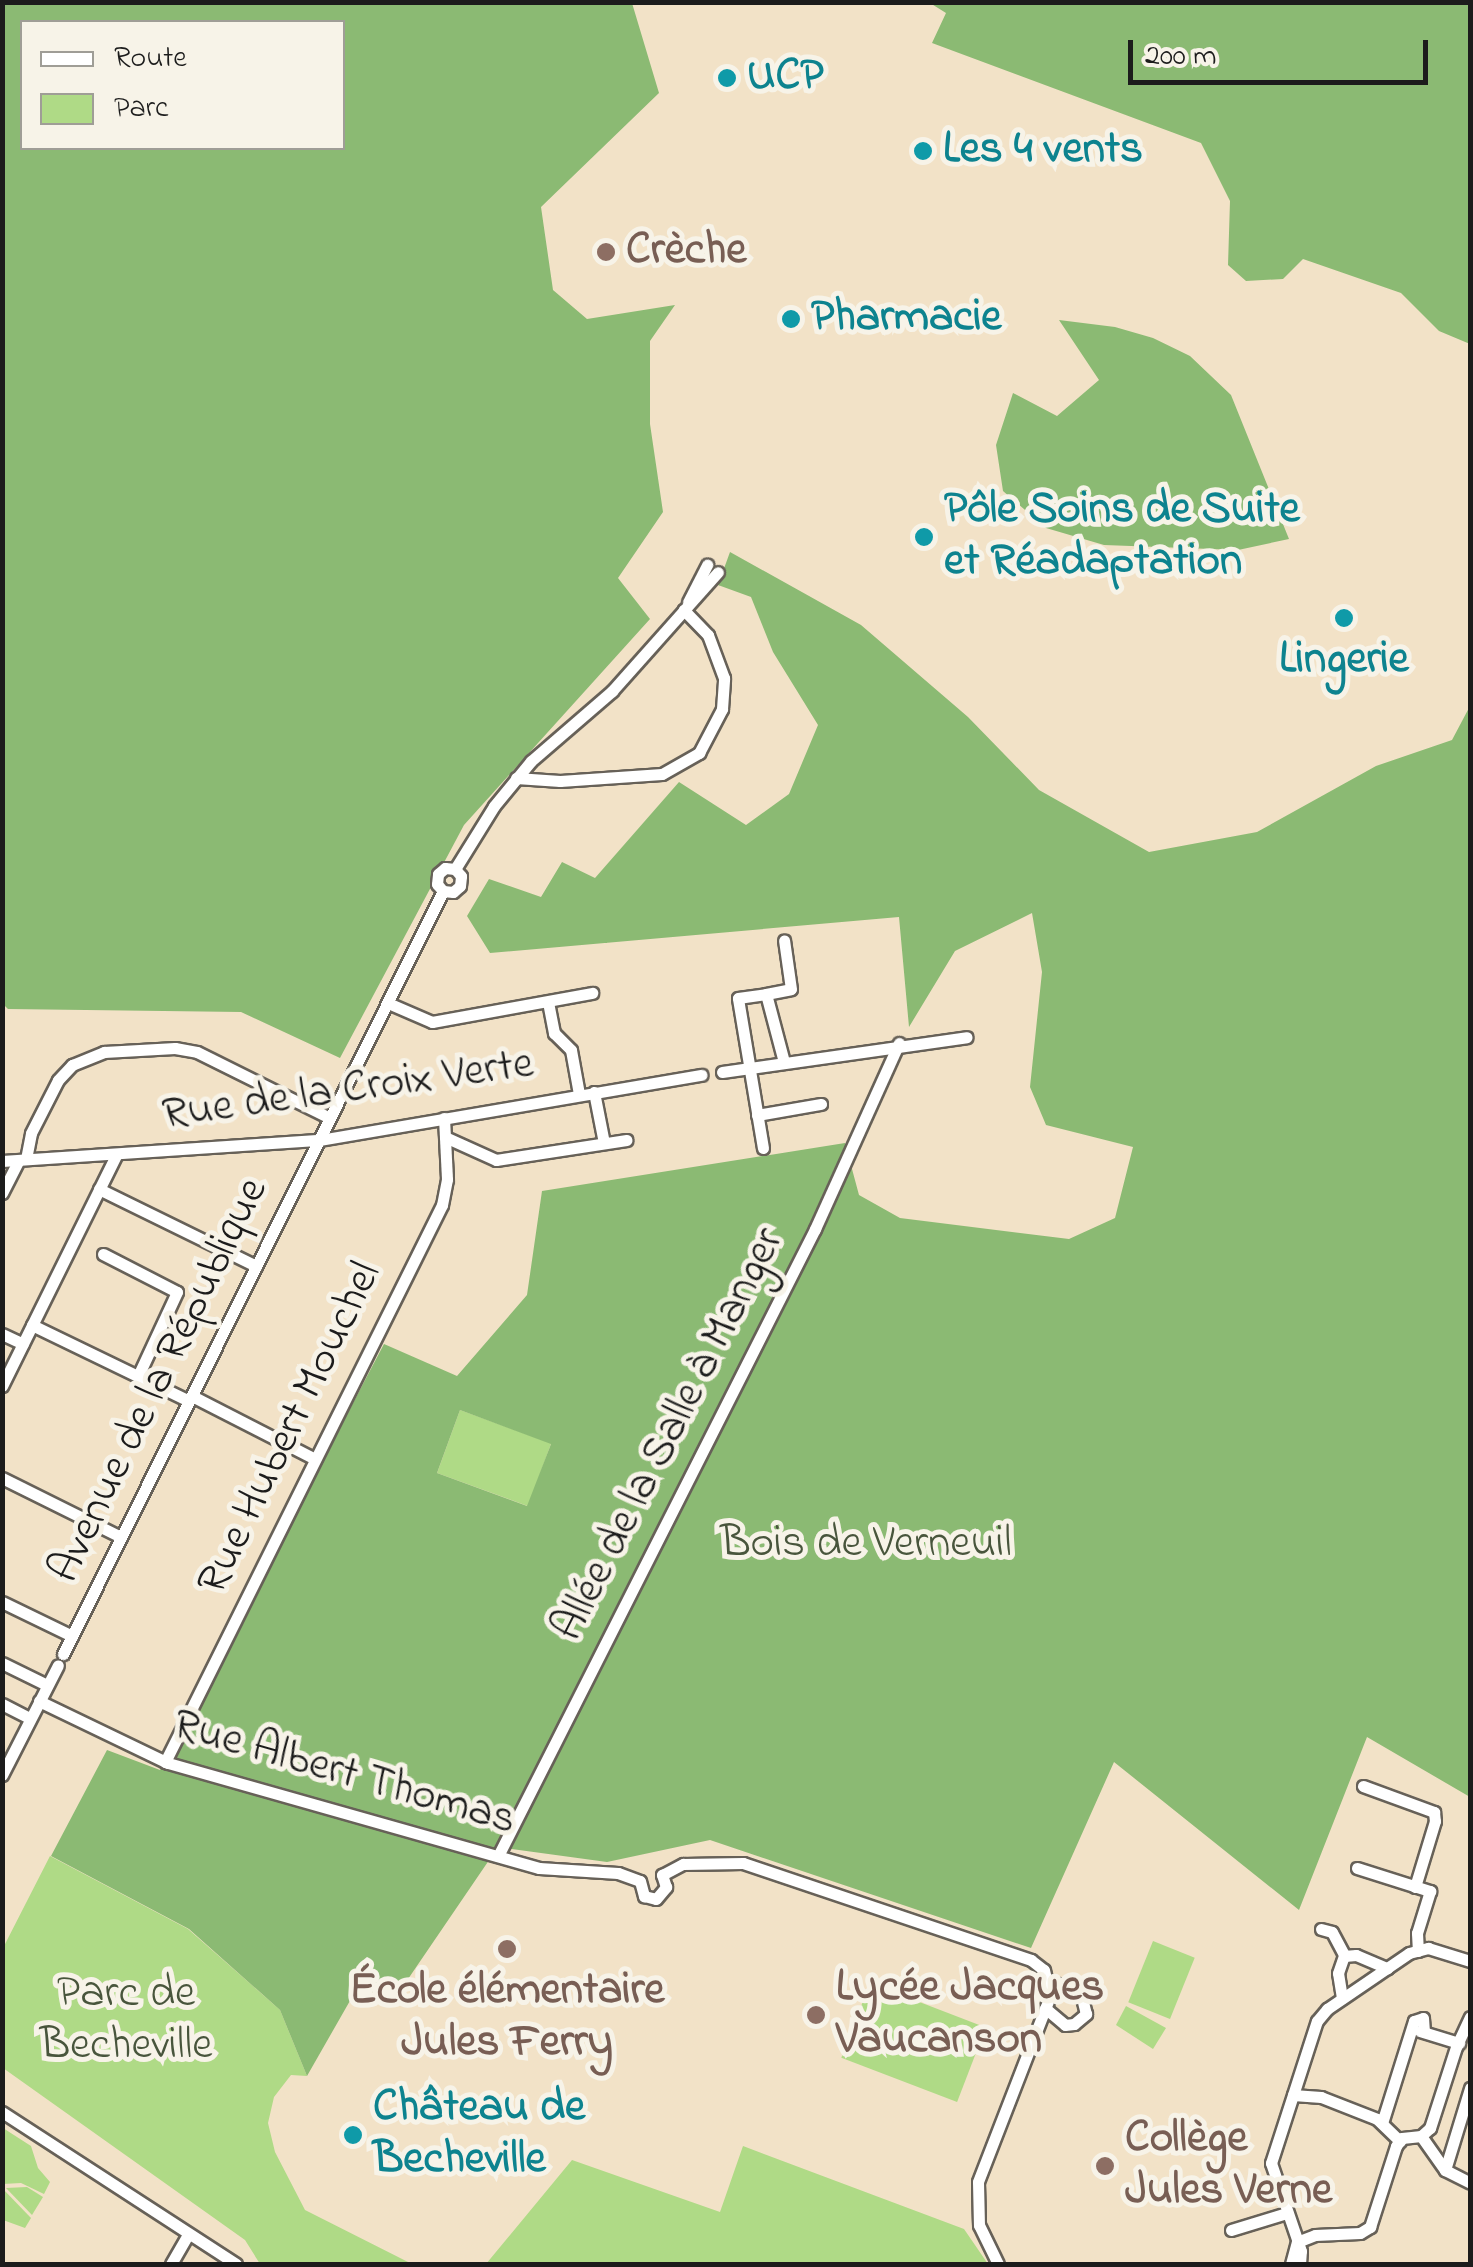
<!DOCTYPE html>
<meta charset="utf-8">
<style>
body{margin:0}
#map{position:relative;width:1473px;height:2267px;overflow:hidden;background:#f2e2c7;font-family:"Indie Flower",sans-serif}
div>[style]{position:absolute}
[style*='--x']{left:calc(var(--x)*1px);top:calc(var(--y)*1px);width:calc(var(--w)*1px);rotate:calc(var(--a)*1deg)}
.green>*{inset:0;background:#afda86;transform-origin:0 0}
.forest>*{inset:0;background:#8bba73}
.roads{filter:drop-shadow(2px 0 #676158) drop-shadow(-2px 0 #676158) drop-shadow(0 2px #676158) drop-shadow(0 -2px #676158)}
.minor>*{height:11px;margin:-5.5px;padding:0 5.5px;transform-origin:5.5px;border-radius:5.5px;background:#fff}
.dots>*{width:28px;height:28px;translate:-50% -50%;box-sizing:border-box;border:5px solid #f7f3e8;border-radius:50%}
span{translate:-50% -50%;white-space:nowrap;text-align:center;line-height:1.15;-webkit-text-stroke:10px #f7f3e8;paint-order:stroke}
.culture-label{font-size:45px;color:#0d838f;font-weight:700}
.left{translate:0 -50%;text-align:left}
.education-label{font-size:45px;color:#785e54;font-weight:700}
.street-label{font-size:45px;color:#1c1c1c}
.park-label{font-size:45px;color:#48553c}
.frame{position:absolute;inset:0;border:5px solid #1c1c1c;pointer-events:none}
.legend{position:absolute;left:20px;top:20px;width:325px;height:130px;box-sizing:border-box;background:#f7f3e8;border:2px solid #9f9d96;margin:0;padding:12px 18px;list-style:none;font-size:30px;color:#1c1c1c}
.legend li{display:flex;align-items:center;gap:20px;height:50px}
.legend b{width:50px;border:2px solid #9f9d96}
.scale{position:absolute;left:1128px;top:40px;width:300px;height:45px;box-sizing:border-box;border:5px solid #1c1c1c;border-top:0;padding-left:12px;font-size:30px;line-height:35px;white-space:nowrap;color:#1c1c1c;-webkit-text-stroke:8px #f7f3e8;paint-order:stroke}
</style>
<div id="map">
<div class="green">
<div style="left:460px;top:1410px;width:97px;height:67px;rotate:20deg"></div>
<div style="clip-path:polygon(50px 1856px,188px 1929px,280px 2010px,307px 2076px,291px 2075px,274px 2097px,268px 2123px,275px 2152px,305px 2210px,412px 2264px,260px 2264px,245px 2240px,3px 2068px,3px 1948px)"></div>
<div style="left:1153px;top:1941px;width:45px;height:66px;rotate:22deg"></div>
<div style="left:870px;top:1983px;width:124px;height:80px;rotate:21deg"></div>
<div style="clip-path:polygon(1126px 2006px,1166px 2028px,1153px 2049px,1116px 2025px)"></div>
<div style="clip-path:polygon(3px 2128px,31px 2146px,38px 2168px,50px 2182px,44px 2194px,21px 2183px,3px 2184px)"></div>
<div style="clip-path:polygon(743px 2146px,964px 2229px,988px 2264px,486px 2264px,572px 2160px,720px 2212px)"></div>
<div style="clip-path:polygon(27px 2187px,43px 2197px,32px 2215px,6px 2188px)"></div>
<div style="clip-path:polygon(3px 2189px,31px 2218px,25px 2228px,3px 2220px)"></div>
</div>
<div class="forest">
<div style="clip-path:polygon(evenodd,3px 3px,632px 3px,659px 93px,541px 207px,553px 290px,587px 319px,675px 305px,650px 341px,650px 424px,663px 512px,618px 578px,650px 619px,464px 825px,340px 1058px,241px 1012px,8px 1009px,3px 1004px,3px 3px,22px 22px,342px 22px,342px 148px,22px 148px,22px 22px)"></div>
<div style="clip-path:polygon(930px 3px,1470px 3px,1470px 344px,1439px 331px,1401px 293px,1303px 259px,1283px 279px,1246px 281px,1228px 265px,1230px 201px,1201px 143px,932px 43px,946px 13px)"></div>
<div style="clip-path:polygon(1059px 320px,1115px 327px,1153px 338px,1190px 356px,1231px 395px,1289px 539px,1238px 550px,1104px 545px,1046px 528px,1003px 491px,996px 445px,1013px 393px,1057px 416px,1099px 380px)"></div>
<div style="clip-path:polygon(evenodd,730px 552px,861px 625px,968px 717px,1039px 790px,1149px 852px,1257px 832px,1376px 766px,1452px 740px,1470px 706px,1470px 1797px,1367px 1737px,1299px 1910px,1114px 1762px,1031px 1948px,710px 1840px,607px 1862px,498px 1847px,406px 1982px,351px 1999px,307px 2076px,280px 2010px,189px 1929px,51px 1856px,107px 1750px,160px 1770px,384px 1344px,457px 1376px,527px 1295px,542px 1191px,845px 1143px,859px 1195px,900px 1218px,1069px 1239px,1115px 1218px,1133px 1147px,1046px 1125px,1030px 1087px,1042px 972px,1032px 913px,955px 951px,909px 1027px,899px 917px,490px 953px,467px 916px,489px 879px,541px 897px,562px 862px,595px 878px,679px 782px,746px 825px,789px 794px,818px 725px,773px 652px,751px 597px,718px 585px,730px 552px,460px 1410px,551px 1444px,527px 1506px,437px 1473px,460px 1410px)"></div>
</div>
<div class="roads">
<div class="minor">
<div style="--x:688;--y:602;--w:42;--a:-62.8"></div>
<div style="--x:516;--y:778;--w:44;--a:3.9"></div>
<div style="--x:560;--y:781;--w:102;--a:-3.9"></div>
<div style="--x:662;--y:774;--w:43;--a:-29.6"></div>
<div style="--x:699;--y:753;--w:50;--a:-62.4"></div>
<div style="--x:722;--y:709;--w:31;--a:-86"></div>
<div style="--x:724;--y:678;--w:46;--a:-110.4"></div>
<div style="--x:708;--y:635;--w:35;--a:-134"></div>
<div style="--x:455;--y:869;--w:74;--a:-58.2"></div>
<div style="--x:494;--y:806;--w:58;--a:-50.6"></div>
<div style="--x:531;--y:761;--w:107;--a:-40.8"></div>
<div style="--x:612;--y:691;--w:159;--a:-48.3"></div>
<div style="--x:443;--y:891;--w:10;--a:6"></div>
<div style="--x:453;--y:892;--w:9;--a:-41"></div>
<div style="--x:460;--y:886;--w:10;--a:-84"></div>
<div style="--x:461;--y:876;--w:9;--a:-131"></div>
<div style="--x:443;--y:891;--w:9;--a:-131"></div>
<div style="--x:437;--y:884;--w:10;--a:-84"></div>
<div style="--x:438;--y:874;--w:9;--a:-41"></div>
<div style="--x:445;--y:868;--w:10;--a:6"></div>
<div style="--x:548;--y:1002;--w:32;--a:79"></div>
<div style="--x:554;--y:1033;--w:24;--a:45"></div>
<div style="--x:571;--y:1050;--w:45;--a:79.7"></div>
<div style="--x:388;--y:1003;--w:48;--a:23.4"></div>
<div style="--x:432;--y:1022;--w:163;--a:-10.3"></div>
<div style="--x:784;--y:1062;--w:70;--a:-104.8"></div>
<div style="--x:766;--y:994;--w:25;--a:-11"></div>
<div style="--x:791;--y:989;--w:49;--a:-98.1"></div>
<div style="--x:722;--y:1072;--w:247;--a:-8.1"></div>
<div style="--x:594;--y:1092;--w:52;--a:78.9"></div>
<div style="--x:757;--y:1115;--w:65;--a:-9.8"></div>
<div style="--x:445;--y:1137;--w:56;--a:24.3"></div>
<div style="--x:496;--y:1160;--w:132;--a:-8.7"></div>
<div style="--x:763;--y:1148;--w:152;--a:-99.5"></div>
<div style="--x:738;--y:998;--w:28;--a:-8"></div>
<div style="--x:26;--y:1159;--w:26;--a:-79"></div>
<div style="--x:31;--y:1133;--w:59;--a:-63"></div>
<div style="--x:58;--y:1080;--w:21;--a:-47"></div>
<div style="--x:72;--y:1065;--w:35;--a:-22"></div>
<div style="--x:104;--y:1052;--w:71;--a:-3.2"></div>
<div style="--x:175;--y:1048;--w:22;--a:10"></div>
<div style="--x:197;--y:1052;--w:148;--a:26.4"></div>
<div style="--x:2;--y:1161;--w:319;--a:-3.8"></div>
<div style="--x:320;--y:1140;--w:387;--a:-9.7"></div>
<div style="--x:99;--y:1189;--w:175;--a:26.1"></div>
<div style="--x:2;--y:1193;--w:37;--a:-63"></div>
<div style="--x:103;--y:1254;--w:83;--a:27.2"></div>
<div style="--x:177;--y:1292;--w:93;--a:114.9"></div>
<div style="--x:32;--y:1325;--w:174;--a:25.8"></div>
<div style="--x:2;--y:1334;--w:23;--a:25"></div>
<div style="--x:2;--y:1386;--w:258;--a:-63.7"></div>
<div style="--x:192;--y:1396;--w:138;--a:27.1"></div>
<div style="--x:2;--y:1478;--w:133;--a:26.4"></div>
<div style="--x:2;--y:1602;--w:78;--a:25.9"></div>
<div style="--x:63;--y:1654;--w:852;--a:-63.53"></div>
<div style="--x:2;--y:1663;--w:50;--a:26.1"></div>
<div style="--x:39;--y:1701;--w:143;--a:25.7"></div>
<div style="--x:168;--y:1763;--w:386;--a:15.8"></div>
<div style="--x:539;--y:1868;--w:79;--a:3.6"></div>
<div style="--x:618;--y:1873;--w:23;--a:20"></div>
<div style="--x:2;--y:1704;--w:31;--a:27"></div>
<div style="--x:165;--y:1762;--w:622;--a:-63.56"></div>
<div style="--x:442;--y:1205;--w:26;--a:-79"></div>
<div style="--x:447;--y:1179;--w:61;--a:-92.8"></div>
<div style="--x:2;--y:1775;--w:123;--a:-63"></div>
<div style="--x:1363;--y:1786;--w:76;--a:20.1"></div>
<div style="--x:1434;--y:1812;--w:9;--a:84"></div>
<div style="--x:1435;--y:1821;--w:69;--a:106.9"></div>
<div style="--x:498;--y:1856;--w:703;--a:-63.18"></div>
<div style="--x:815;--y:1229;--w:204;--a:-65.7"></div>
<div style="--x:1357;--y:1868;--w:77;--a:17.5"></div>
<div style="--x:1430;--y:1891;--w:44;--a:107.2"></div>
<div style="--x:1417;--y:1933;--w:18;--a:87"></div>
<div style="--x:662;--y:1875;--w:24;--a:-28"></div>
<div style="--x:683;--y:1864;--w:60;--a:-1"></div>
<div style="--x:743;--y:1863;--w:304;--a:18.6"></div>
<div style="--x:1031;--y:1960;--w:16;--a:38"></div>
<div style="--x:1044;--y:1970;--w:27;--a:77"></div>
<div style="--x:1050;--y:1996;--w:199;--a:111.2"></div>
<div style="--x:978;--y:2182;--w:43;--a:88.7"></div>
<div style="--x:979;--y:2225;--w:43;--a:64"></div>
<div style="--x:640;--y:1881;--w:16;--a:75"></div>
<div style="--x:644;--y:1896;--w:12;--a:14"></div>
<div style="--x:656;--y:1899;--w:16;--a:-50"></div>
<div style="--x:666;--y:1887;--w:13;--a:-108"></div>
<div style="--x:1321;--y:1929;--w:11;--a:15"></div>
<div style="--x:1332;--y:1932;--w:27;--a:62"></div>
<div style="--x:1342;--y:1998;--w:25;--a:-99"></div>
<div style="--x:1338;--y:1973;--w:18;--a:-71"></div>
<div style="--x:1344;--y:1956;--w:12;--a:-5"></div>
<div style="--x:1356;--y:1955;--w:34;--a:23"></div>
<div style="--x:1045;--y:2008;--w:26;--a:40"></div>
<div style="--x:1065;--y:2025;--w:9;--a:-6"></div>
<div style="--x:1074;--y:2024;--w:16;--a:-40"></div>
<div style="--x:1086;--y:2014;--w:16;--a:-104"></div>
<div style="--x:1082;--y:1998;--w:19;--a:-141"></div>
<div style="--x:1067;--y:1986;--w:17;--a:-167"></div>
<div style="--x:1420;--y:2031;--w:41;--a:17.1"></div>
<div style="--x:1293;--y:2095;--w:28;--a:4"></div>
<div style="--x:1321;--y:2097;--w:60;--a:21.4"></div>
<div style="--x:1377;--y:2119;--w:32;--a:44"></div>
<div style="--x:2;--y:2112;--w:279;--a:33"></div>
<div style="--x:1382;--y:2123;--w:107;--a:-72.6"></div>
<div style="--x:1414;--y:2021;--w:9;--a:-18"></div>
<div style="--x:1423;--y:2018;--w:14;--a:86"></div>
<div style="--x:1421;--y:2136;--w:42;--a:54.8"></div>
<div style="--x:1445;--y:2170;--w:28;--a:27"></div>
<div style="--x:1445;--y:2170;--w:86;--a:-73"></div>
<div style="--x:1231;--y:2230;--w:59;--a:-16.9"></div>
<div style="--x:1297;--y:2242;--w:19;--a:-21"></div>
<div style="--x:1315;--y:2235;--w:45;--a:-2.5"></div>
<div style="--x:1360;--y:2233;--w:12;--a:-31"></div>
<div style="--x:1370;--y:2227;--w:85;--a:-72.2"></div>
<div style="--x:1396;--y:2146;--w:10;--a:-53"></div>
<div style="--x:1402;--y:2138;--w:19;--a:-6"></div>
<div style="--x:1421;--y:2136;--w:12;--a:-42"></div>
<div style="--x:1430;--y:2128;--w:85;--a:-72.2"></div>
<div style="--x:1456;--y:2047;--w:33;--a:-65"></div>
<div style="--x:171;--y:2264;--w:34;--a:-60"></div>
<div style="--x:1291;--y:2264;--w:23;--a:-75"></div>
<div style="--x:1300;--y:2264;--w:13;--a:-86"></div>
<div style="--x:1301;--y:2251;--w:93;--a:-108.8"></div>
<div style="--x:1271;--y:2163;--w:149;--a:-72.1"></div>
<div style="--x:1317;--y:2021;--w:16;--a:-50"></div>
<div style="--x:1327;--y:2009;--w:99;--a:-34.3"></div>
<div style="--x:1409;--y:1953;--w:20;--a:-15"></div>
<div style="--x:1428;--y:1948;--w:44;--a:17.2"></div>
</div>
</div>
<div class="dots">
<div style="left:727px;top:78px;background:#0f9aa8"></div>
<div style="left:923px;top:151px;background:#0f9aa8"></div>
<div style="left:606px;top:252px;background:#8d6e63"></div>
<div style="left:791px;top:319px;background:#0f9aa8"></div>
<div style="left:924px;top:537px;background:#0f9aa8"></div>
<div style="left:1344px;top:618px;background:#0f9aa8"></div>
<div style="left:507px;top:1949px;background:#8d6e63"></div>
<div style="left:816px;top:2015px;background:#8d6e63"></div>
<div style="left:353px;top:2135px;background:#0f9aa8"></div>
<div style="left:1105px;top:2166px;background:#8d6e63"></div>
</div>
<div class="culture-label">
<span class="left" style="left:747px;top:78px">UCP</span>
<span class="left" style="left:943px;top:151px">Les 4 vents</span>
<span class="left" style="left:811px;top:319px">Pharmacie</span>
<span class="left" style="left:944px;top:537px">Pôle Soins de Suite<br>et Réadaptation</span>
<span style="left:1344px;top:661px">Lingerie</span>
<span class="left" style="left:373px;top:2135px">Château de<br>Becheville</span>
</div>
<div class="education-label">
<span class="left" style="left:626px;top:252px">Crèche</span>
<span class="left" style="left:836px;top:2015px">Lycée Jacques<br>Vaucanson</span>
<span style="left:507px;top:2018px">École élémentaire<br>Jules Ferry</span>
<span class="left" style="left:1125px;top:2166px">Collège<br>Jules Verne</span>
</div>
<div class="street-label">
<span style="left:348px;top:1091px;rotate:-8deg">Rue de la Croix Verte</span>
<span style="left:160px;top:1381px;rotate:-64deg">Avenue de la République</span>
<span style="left:291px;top:1429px;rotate:-64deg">Rue Hubert Mouchel</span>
<span style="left:670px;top:1435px;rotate:-63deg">Allée de la Salle à Manger</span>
<span style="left:344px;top:1774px;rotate:16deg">Rue Albert Thomas</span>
</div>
<div class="park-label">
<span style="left:866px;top:1545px">Bois de Verneuil</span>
<span style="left:126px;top:2021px">Parc de<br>Becheville</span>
</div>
<div class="frame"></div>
<ul class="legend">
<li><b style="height:12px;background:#fff"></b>Route</li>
<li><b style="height:28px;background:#afda86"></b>Parc</li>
</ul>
<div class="scale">200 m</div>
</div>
